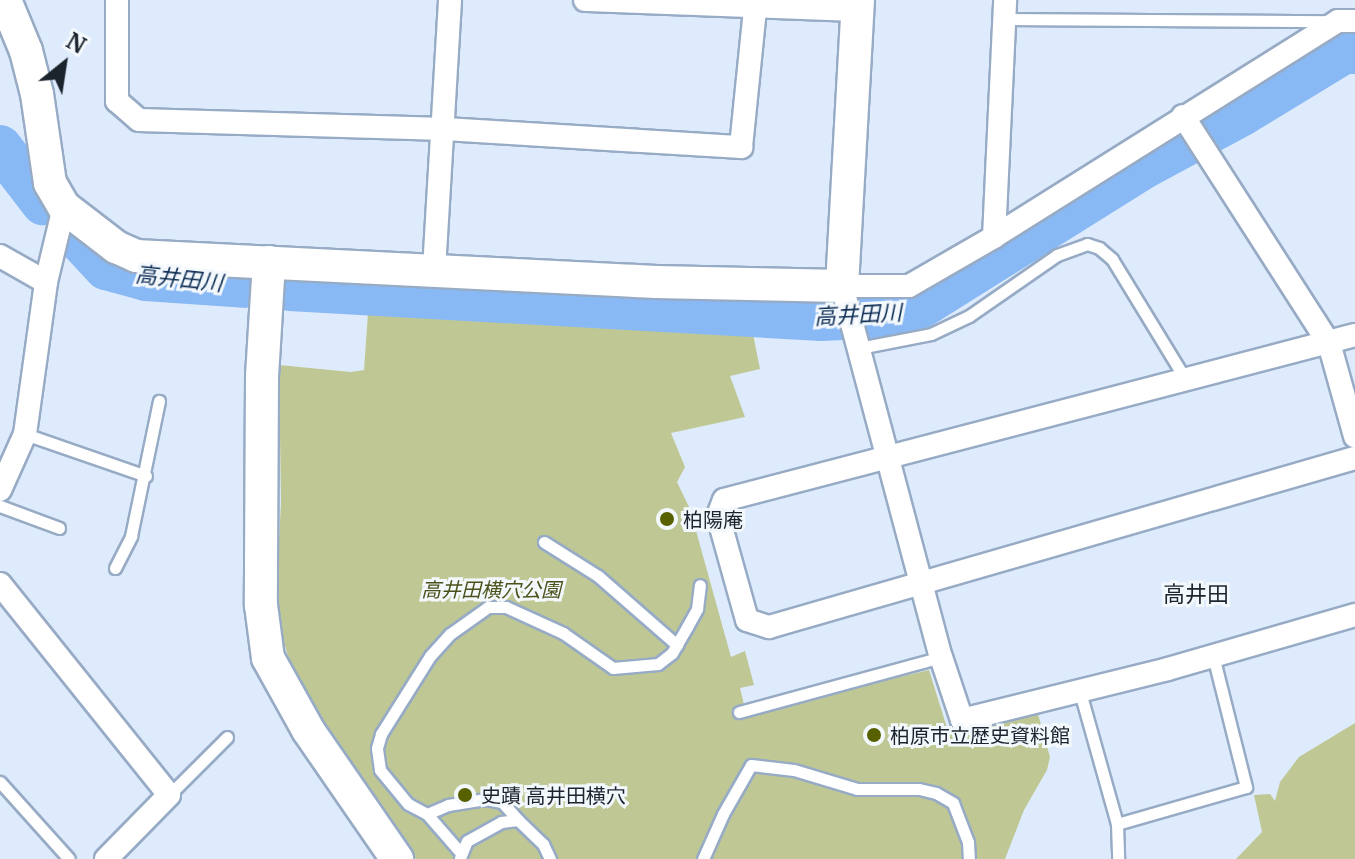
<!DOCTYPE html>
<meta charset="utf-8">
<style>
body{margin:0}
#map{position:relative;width:1355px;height:859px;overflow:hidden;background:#deebfc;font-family:Merriweather,"Noto Sans JP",serif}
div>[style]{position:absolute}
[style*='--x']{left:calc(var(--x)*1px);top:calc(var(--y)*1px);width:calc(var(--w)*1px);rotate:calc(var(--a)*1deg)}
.green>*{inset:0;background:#bfc894}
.river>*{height:44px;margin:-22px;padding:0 22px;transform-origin:22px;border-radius:22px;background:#89b9f5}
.roads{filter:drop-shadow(2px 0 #97abc5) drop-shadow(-2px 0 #97abc5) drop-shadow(0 2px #97abc5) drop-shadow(0 -2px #97abc5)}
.lane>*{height:11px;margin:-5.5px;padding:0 5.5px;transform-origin:5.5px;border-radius:5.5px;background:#fff}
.street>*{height:22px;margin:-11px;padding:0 11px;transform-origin:11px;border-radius:11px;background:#fff}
.secondary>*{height:32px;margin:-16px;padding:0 16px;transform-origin:16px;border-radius:16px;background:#fff}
.dots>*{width:22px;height:22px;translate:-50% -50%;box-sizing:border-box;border:4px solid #f3f8fd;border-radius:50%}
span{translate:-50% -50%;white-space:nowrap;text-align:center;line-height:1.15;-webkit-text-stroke:6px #f3f8fd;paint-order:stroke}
.poi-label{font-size:20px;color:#1b232d}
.left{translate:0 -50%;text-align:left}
.park-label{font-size:20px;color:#4b5119;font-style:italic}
.water-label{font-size:22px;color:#0e2e54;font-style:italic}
.neighbourhood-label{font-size:22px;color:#1b232d}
.north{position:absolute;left:24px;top:24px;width:80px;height:80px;-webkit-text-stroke:6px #f3f8fd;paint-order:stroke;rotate:30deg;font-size:22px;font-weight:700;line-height:32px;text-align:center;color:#1b232d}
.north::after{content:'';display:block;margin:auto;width:28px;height:36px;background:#1b232d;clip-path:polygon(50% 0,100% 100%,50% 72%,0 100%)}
</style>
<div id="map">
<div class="green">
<div style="clip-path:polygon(368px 313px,555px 317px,638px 327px,752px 329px,760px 369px,730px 376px,745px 417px,671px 433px,685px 467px,677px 482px,690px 509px,731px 657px,745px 651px,754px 685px,740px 688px,746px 713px,929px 670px,948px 731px,1038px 714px,1050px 757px,1047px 770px,1024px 810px,1005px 859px,416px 859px,304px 691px,293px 672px,280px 630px,277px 576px,281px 503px,279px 365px,351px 372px,364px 370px)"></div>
<div style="clip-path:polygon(1355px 723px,1355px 859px,1236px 859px,1262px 832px,1254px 795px,1270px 794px,1275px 801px,1280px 782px,1299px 757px)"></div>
</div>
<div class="river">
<div style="--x:0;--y:147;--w:71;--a:52.5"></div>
<div style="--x:78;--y:238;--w:41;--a:47"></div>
<div style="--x:106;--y:268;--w:41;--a:15.4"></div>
<div style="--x:146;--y:279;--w:99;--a:4"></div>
<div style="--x:290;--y:289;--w:532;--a:3.23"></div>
<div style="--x:821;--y:319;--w:86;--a:-2.7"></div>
<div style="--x:907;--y:315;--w:277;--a:-32"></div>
<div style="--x:1142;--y:168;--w:114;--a:-28.4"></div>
<div style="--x:1242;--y:114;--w:119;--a:-31.3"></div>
<div style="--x:1344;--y:52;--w:11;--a:0"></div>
</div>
<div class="roads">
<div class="lane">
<div style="--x:1005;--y:19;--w:327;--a:0.4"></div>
<div style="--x:859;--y:348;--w:73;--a:-11"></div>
<div style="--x:931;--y:334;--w:42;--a:-25.3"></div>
<div style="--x:969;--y:316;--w:107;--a:-34.7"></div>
<div style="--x:1057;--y:255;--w:32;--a:-20"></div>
<div style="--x:1087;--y:244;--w:13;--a:18"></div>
<div style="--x:1099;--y:248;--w:17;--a:40"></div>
<div style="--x:1112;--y:259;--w:142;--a:58.6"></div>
<div style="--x:25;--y:434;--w:128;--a:19.1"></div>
<div style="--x:0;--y:506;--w:63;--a:20.4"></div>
<div style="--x:544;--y:542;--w:64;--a:32.2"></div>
<div style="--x:598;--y:576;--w:105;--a:41.1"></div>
<div style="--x:115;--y:568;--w:36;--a:-63"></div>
<div style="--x:131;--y:536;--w:138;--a:-78.3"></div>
<div style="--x:1080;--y:692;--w:137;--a:74.3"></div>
<div style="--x:1117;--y:824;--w:35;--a:88"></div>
<div style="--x:739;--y:712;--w:209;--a:-15.2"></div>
<div style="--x:0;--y:782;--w:103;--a:48.1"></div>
<div style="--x:169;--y:795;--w:82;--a:-45"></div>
<div style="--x:427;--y:814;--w:21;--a:-152"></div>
<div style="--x:408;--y:804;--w:44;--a:-129.5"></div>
<div style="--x:380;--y:770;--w:22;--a:-98"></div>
<div style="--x:377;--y:748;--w:15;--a:-74"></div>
<div style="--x:381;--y:734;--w:92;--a:-57.9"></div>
<div style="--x:430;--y:656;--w:30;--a:-48"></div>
<div style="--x:450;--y:634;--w:47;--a:-35.4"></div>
<div style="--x:488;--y:607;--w:18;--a:0"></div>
<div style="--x:506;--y:607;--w:63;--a:24.5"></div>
<div style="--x:563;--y:633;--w:61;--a:35"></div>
<div style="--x:613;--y:668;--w:45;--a:-5.1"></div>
<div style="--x:658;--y:664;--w:18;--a:-38"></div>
<div style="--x:672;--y:653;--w:30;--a:-60"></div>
<div style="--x:687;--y:627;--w:21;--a:-61"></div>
<div style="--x:697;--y:609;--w:24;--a:-83"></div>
<div style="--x:1117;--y:824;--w:134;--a:-16"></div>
<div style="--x:1246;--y:787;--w:135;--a:-104.1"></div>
<div style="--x:460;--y:852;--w:50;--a:-131"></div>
<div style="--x:427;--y:814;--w:23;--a:-23"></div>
<div style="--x:448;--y:805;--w:38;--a:-9"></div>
<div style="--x:486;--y:799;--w:16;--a:11"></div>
<div style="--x:502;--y:802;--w:24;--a:48"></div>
<div style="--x:460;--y:858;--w:18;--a:-68"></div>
<div style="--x:467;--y:841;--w:39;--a:-29"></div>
<div style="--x:501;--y:822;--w:17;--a:-7"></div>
<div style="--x:518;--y:820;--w:35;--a:44"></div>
<div style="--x:543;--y:844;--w:17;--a:65"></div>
<div style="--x:703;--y:859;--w:49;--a:-66"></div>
<div style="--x:723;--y:814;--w:56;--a:-60.3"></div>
<div style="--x:751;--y:765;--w:43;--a:6.6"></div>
<div style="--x:794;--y:770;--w:66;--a:16.8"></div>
<div style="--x:857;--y:789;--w:62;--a:0"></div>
<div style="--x:919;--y:789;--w:17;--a:13"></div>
<div style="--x:936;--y:793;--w:20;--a:30"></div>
<div style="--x:953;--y:803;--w:42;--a:69"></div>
<div style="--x:968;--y:842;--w:17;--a:87"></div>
</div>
<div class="street">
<div style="--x:117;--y:0;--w:101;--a:90"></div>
<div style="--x:117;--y:101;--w:29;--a:41"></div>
<div style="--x:139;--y:120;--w:306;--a:1.7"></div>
<div style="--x:445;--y:129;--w:297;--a:3.5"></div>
<div style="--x:741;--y:147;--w:148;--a:-84.2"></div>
<div style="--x:585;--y:0;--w:273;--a:2.1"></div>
<div style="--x:1355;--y:21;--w:17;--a:180"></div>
<div style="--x:1338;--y:21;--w:406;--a:147.9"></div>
<div style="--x:994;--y:237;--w:98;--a:150"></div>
<div style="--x:909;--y:286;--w:67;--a:180"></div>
<div style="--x:842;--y:286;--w:384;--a:75.1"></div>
<div style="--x:941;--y:657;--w:66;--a:71.6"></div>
<div style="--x:962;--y:720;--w:212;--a:-13.9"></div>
<div style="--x:1168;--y:669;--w:195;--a:-16.1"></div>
<div style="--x:1183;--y:116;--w:270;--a:57.3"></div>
<div style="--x:1329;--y:343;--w:97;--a:74.4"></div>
<div style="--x:994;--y:237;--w:237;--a:-87.3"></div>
<div style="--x:0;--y:256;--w:53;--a:29.5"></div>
<div style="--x:434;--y:270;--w:270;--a:-86.6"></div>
<div style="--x:1355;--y:335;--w:652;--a:165.35"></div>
<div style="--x:724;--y:500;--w:17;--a:111"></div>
<div style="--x:718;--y:516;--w:108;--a:74.4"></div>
<div style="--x:747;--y:620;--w:23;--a:18"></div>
<div style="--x:769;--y:627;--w:610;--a:-16.09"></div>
<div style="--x:0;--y:490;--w:61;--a:-65.9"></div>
<div style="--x:25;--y:434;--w:153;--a:-82.1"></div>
<div style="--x:46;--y:282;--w:77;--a:-76.5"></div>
<div style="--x:0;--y:584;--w:270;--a:51.3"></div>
<div style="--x:169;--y:795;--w:90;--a:134.5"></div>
</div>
<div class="secondary">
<div style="--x:5;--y:0;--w:55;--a:67.6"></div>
<div style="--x:26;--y:51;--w:44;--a:75.7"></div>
<div style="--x:37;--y:94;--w:90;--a:81.7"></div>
<div style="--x:50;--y:183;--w:28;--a:60"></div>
<div style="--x:64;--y:207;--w:66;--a:37.6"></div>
<div style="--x:116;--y:247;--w:22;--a:24"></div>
<div style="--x:136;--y:256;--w:521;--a:2.86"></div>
<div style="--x:656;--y:282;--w:186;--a:1.2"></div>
<div style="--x:842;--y:286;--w:286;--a:-86.8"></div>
<div style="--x:269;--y:262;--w:115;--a:93.5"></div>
<div style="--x:262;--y:377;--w:228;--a:90.3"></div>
<div style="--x:261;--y:605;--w:53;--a:82.5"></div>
<div style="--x:268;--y:658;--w:82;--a:60.9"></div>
<div style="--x:308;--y:730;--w:157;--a:55.4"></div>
</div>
</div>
<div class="dots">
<div style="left:667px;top:519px;background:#586100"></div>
<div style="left:874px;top:735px;background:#586100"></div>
<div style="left:465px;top:795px;background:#586100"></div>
</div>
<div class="poi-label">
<span class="left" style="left:683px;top:519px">柏陽庵</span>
<span class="left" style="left:890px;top:735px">柏原市立歴史資料館</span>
<span class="left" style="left:481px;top:795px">史蹟 高井田横穴</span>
</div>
<div class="park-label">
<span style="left:491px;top:589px">高井田横穴公園</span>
</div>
<div class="water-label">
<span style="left:179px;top:279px;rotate:6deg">高井田川</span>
<span style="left:858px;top:315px;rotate:-3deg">高井田川</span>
</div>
<div class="neighbourhood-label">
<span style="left:1196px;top:595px">高井田</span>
</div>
<div class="north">N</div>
</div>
